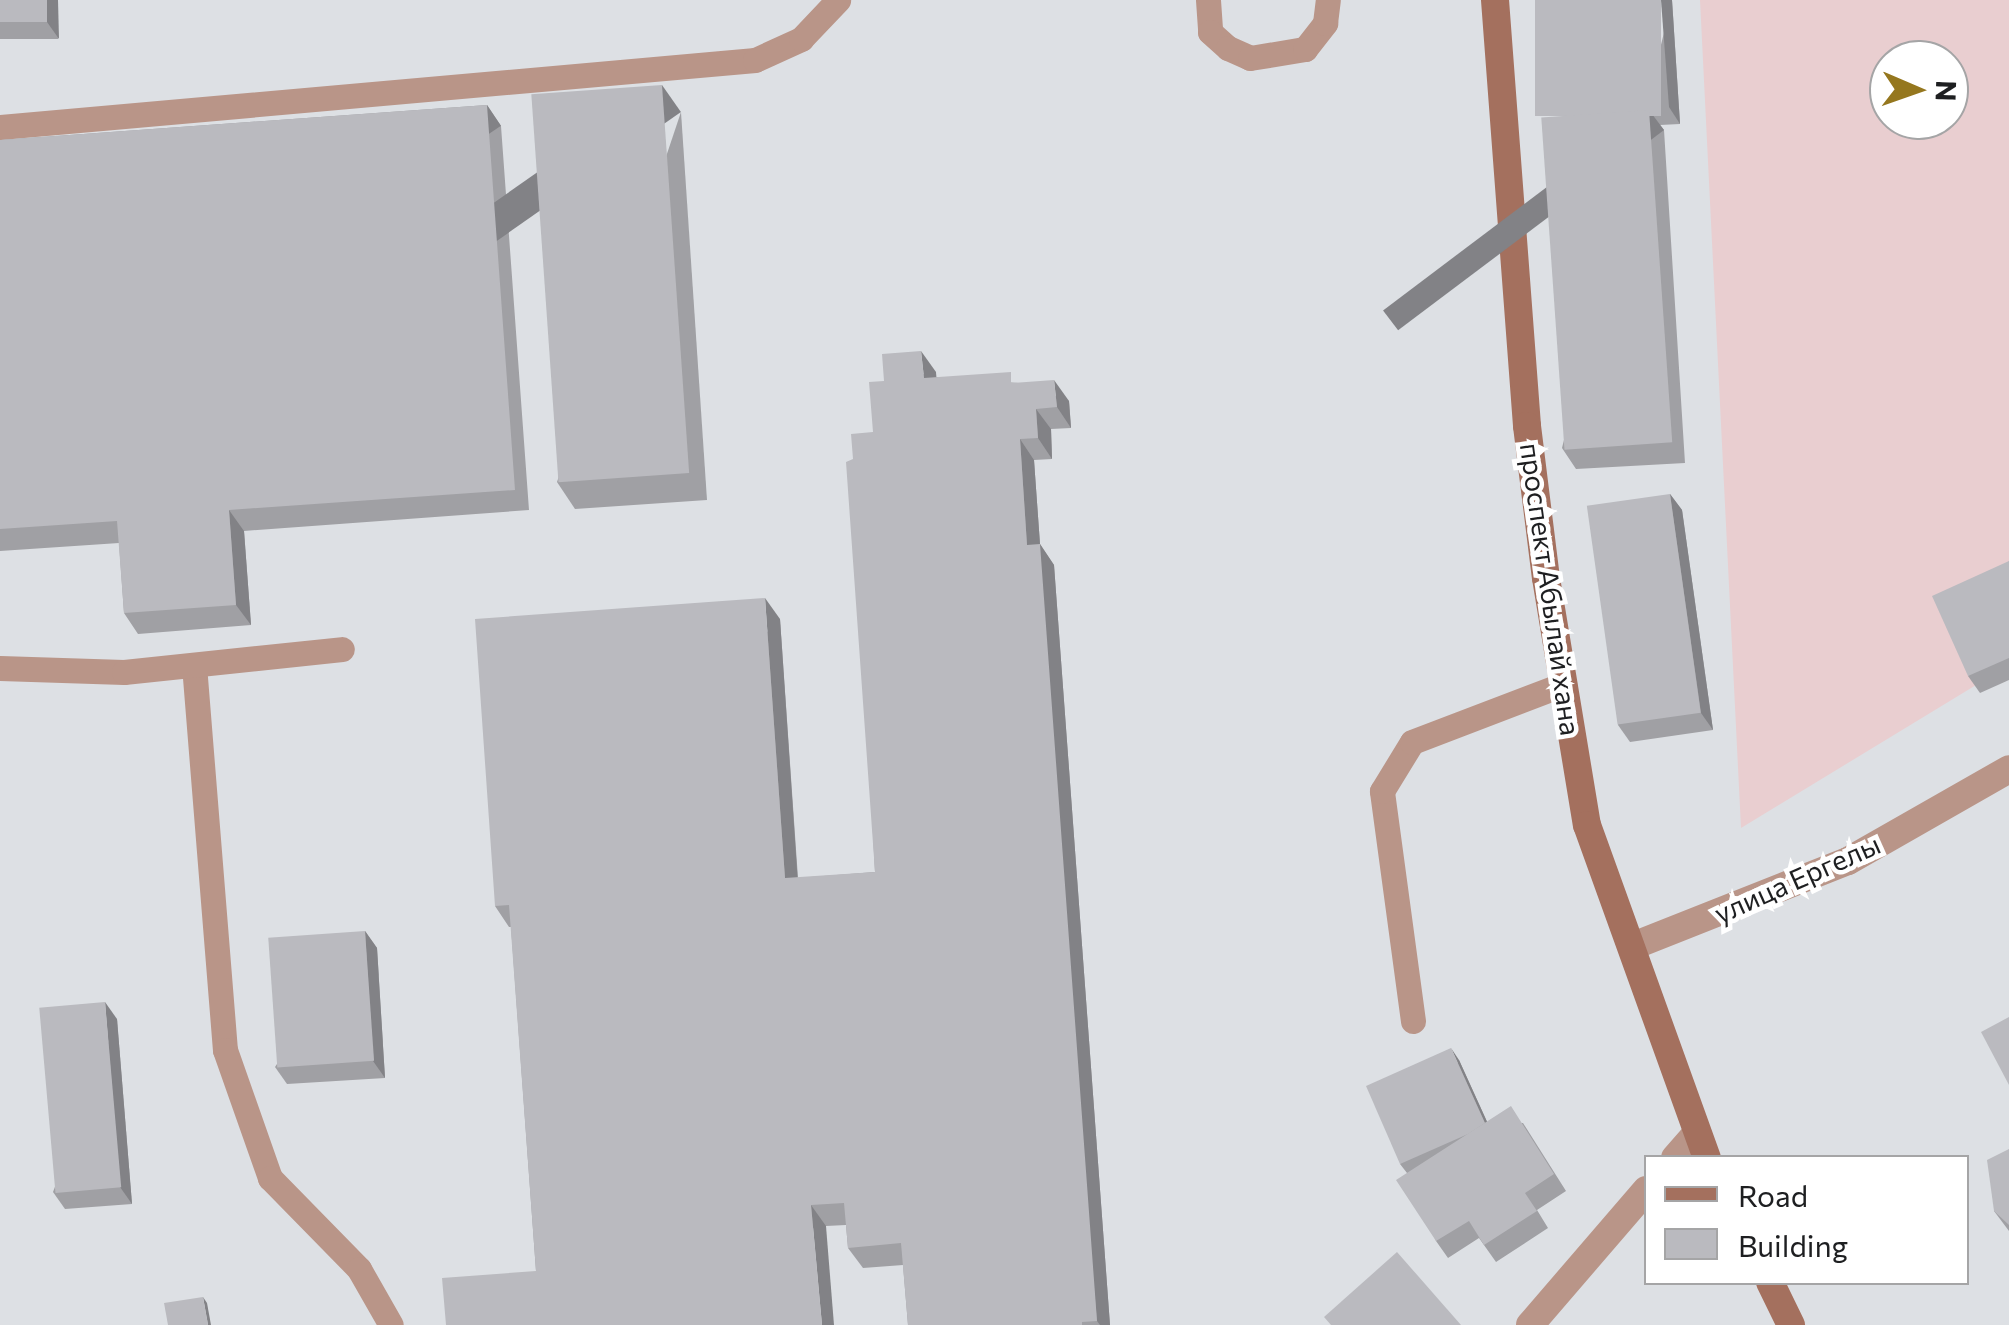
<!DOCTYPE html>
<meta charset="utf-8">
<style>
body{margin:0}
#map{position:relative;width:2009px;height:1325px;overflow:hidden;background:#dde0e4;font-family:Commissioner,sans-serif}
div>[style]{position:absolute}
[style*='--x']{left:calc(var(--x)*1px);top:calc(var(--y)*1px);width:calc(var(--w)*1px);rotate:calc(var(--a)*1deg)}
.industrial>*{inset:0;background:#e9ced0}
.service>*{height:25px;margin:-12.5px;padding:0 12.5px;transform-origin:12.5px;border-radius:12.5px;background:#b99588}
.minor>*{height:28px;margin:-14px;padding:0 14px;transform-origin:14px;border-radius:14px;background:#b99588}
.secondary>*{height:28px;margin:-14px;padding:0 14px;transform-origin:14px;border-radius:14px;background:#a4705e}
.wall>*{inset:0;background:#a0a0a4;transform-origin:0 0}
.shaded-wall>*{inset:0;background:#828286;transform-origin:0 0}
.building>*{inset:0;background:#bababf;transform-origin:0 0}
span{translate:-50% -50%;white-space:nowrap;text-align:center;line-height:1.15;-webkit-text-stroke:9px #fff;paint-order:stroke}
.street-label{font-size:28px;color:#1e1f21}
.legend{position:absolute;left:1644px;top:1155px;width:325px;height:130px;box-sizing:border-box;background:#fff;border:2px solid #a5a5a6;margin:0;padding:12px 18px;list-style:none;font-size:30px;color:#1e1f21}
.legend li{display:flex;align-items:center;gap:20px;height:50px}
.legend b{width:50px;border:2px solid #a5a5a6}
.north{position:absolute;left:1869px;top:40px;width:100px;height:100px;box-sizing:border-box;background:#fff;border:2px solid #a5a5a6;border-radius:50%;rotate:92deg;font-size:28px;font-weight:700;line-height:40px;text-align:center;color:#1e1f21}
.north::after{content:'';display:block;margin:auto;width:35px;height:45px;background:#95771e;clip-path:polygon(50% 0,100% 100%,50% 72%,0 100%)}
</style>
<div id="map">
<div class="industrial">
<div style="clip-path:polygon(evenodd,1700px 0,2009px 0,2009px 665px,1741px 828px,1700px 0,1889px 60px,1949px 60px,1949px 120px,1889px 120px,1889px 60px)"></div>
</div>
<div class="service">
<div style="--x:1208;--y:0;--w:32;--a:86"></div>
<div style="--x:1210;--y:32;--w:24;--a:42"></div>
<div style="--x:1228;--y:48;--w:24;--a:24"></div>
<div style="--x:1250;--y:58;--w:56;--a:-9.3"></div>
<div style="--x:1305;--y:49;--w:33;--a:-52"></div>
<div style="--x:1325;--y:23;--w:23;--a:-83"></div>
<div style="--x:0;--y:127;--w:758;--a:-5.07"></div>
<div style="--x:755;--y:60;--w:51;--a:-24.5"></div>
<div style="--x:801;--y:39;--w:54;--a:-46.5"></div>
<div style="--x:194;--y:665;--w:386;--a:85.4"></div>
<div style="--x:225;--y:1050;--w:136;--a:70.6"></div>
<div style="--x:270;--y:1178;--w:127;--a:45.6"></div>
<div style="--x:359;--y:1269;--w:64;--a:60.3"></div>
<div style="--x:0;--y:668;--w:124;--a:1.8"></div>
<div style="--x:124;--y:672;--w:219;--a:-6"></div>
<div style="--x:1413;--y:1021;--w:232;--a:-97.7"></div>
<div style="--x:1382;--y:791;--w:57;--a:-58.5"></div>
<div style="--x:1412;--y:742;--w:163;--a:-20.9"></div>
</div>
<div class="minor">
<div style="--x:1633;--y:946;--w:231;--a:-21.6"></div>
<div style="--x:1848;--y:861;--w:185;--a:-29.7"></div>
<div style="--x:1675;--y:1158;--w:32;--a:-49"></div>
<div style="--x:1530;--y:1325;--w:178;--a:-49.3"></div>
</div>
<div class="secondary">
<div style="--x:1495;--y:0;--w:427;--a:85.7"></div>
<div style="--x:1527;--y:426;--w:153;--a:82.9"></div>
<div style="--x:1546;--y:578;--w:250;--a:80.6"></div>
<div style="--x:1587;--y:825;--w:354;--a:70.2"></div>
<div style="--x:1770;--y:1282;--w:48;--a:64"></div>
</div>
<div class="wall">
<div style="left:0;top:0;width:58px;height:39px"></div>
<div style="clip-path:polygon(1672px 0,1680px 124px,1660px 125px,1664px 130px,1685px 463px,1576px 469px,1562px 448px)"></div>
<div style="clip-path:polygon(487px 105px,501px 126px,529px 510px,244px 531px,251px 625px,138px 634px,124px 613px,119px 543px,0 551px,0 140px)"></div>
<div style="clip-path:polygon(681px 112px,707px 500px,575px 509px,557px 482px)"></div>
<div style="clip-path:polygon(936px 372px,936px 377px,1018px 383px,1069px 401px,1071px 428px,1051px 429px,1052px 459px,1034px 460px,1040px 544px,1054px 565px,1110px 1325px,908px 1325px,903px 1265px,863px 1268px,848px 1248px,846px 1225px,826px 1226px,536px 1271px,511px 927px,509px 927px,495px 906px,780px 619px,798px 878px,875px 872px,853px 459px,873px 432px,884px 381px)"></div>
<div style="clip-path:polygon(1670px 494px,1682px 510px,1713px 730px,1630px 742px,1618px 725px)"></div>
<div style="clip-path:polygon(2009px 561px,2009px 680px,1980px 693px,1968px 676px)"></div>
<div style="clip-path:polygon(365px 931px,377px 948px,385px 1078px,287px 1084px,275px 1067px)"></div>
<div style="clip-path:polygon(117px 1019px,132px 1204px,65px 1209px,53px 1192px)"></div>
<div style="clip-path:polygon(1459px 1060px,1487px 1122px,1523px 1123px,1566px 1191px,1537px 1210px,1548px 1228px,1496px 1262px,1479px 1238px,1448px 1258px,1436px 1241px,1407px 1173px,1400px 1164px)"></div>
<div style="clip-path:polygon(2009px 1149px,2009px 1231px,1994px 1211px)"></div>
</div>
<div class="shaded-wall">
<div style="clip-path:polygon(47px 0,58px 0,59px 39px,47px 22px)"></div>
<div style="clip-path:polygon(1661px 0,1672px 0,1680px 124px,1669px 107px)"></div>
<div style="left:662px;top:85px;width:33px;height:389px;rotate:55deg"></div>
<div style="left:487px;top:105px;width:25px;height:386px;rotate:56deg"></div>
<div style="left:1649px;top:110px;width:25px;height:333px;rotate:53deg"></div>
<div style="clip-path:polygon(921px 351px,936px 372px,938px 399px,924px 378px)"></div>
<div style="clip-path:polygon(1054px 380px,1069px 401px,1071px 428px,1057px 407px)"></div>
<div style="clip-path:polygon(1036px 409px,1051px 429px,1052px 459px,1038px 438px)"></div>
<div style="clip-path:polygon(1020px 439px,1034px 460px,1040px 544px,1054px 565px,1110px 1325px,1100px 1325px,1097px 1321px,1027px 545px)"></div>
<div style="clip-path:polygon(1670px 494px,1682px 510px,1713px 730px,1701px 713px)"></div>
<div style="clip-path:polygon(229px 510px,244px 531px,251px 625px,236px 605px)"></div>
<div style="clip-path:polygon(765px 598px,780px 619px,799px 899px,785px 878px)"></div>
<div style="clip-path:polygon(365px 931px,377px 948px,385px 1078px,373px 1061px)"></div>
<div style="clip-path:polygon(105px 1002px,117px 1019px,132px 1204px,120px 1187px)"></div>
<div style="clip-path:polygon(1451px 1048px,1459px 1060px,1494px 1137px,1486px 1126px)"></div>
<div style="clip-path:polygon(811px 1205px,826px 1226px,834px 1325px,822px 1325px)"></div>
<div style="clip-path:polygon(203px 1297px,207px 1303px,211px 1325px,208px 1325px)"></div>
</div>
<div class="building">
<div style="left:0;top:0;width:47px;height:22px"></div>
<div style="left:1535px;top:0;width:126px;height:116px"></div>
<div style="left:662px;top:85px;width:389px;height:131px;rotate:86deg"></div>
<div style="clip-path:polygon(487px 105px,515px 490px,229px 510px,236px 605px,124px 613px,117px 521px,0 529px,0 140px)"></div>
<div style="left:1649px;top:110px;width:333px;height:108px;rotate:86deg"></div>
<div style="clip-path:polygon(921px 351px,924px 378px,1011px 372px,1011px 383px,1054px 380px,1057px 407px,1036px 409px,1038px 438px,1020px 439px,1027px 545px,1040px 544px,1097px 1321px,1082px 1322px,1082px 1325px,908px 1325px,901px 1243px,848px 1248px,844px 1203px,811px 1205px,822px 1325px,446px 1325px,442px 1278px,536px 1271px,509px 905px,495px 906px,475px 619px,765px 598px,785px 878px,875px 872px,846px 462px,853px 459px,851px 434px,873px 432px,869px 382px,884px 381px,882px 354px)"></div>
<div style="left:1670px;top:494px;width:221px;height:84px;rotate:82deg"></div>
<div style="clip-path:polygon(2009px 561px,2009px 658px,1968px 676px,1932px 596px)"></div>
<div style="left:365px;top:931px;width:130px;height:97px;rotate:86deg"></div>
<div style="left:105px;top:1002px;width:186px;height:66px;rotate:85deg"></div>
<div style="clip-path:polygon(2009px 1017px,2009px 1085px,1981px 1032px)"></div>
<div style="clip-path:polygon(1451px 1048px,1485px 1123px,1468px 1134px,1400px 1164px,1366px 1086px)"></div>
<div style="clip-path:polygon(1511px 1106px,1554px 1174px,1525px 1193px,1537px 1211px,1484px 1245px,1469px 1221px,1436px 1241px,1396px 1180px)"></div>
<div style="clip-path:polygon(2009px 1149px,2009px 1225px,1994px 1211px,1987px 1160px)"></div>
<div style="clip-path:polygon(1397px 1252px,1461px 1325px,1331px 1325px,1324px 1317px)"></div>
<div style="clip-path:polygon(203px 1297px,208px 1325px,168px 1325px,164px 1303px)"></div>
</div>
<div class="street-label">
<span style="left:1551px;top:589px;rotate:82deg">проспект Абылай хана</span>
<span style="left:1797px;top:878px;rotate:-24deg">улица Ергелы</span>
</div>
<ul class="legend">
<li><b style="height:12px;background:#a4705e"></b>Road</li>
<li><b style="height:28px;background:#bababf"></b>Building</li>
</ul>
<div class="north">N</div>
</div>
